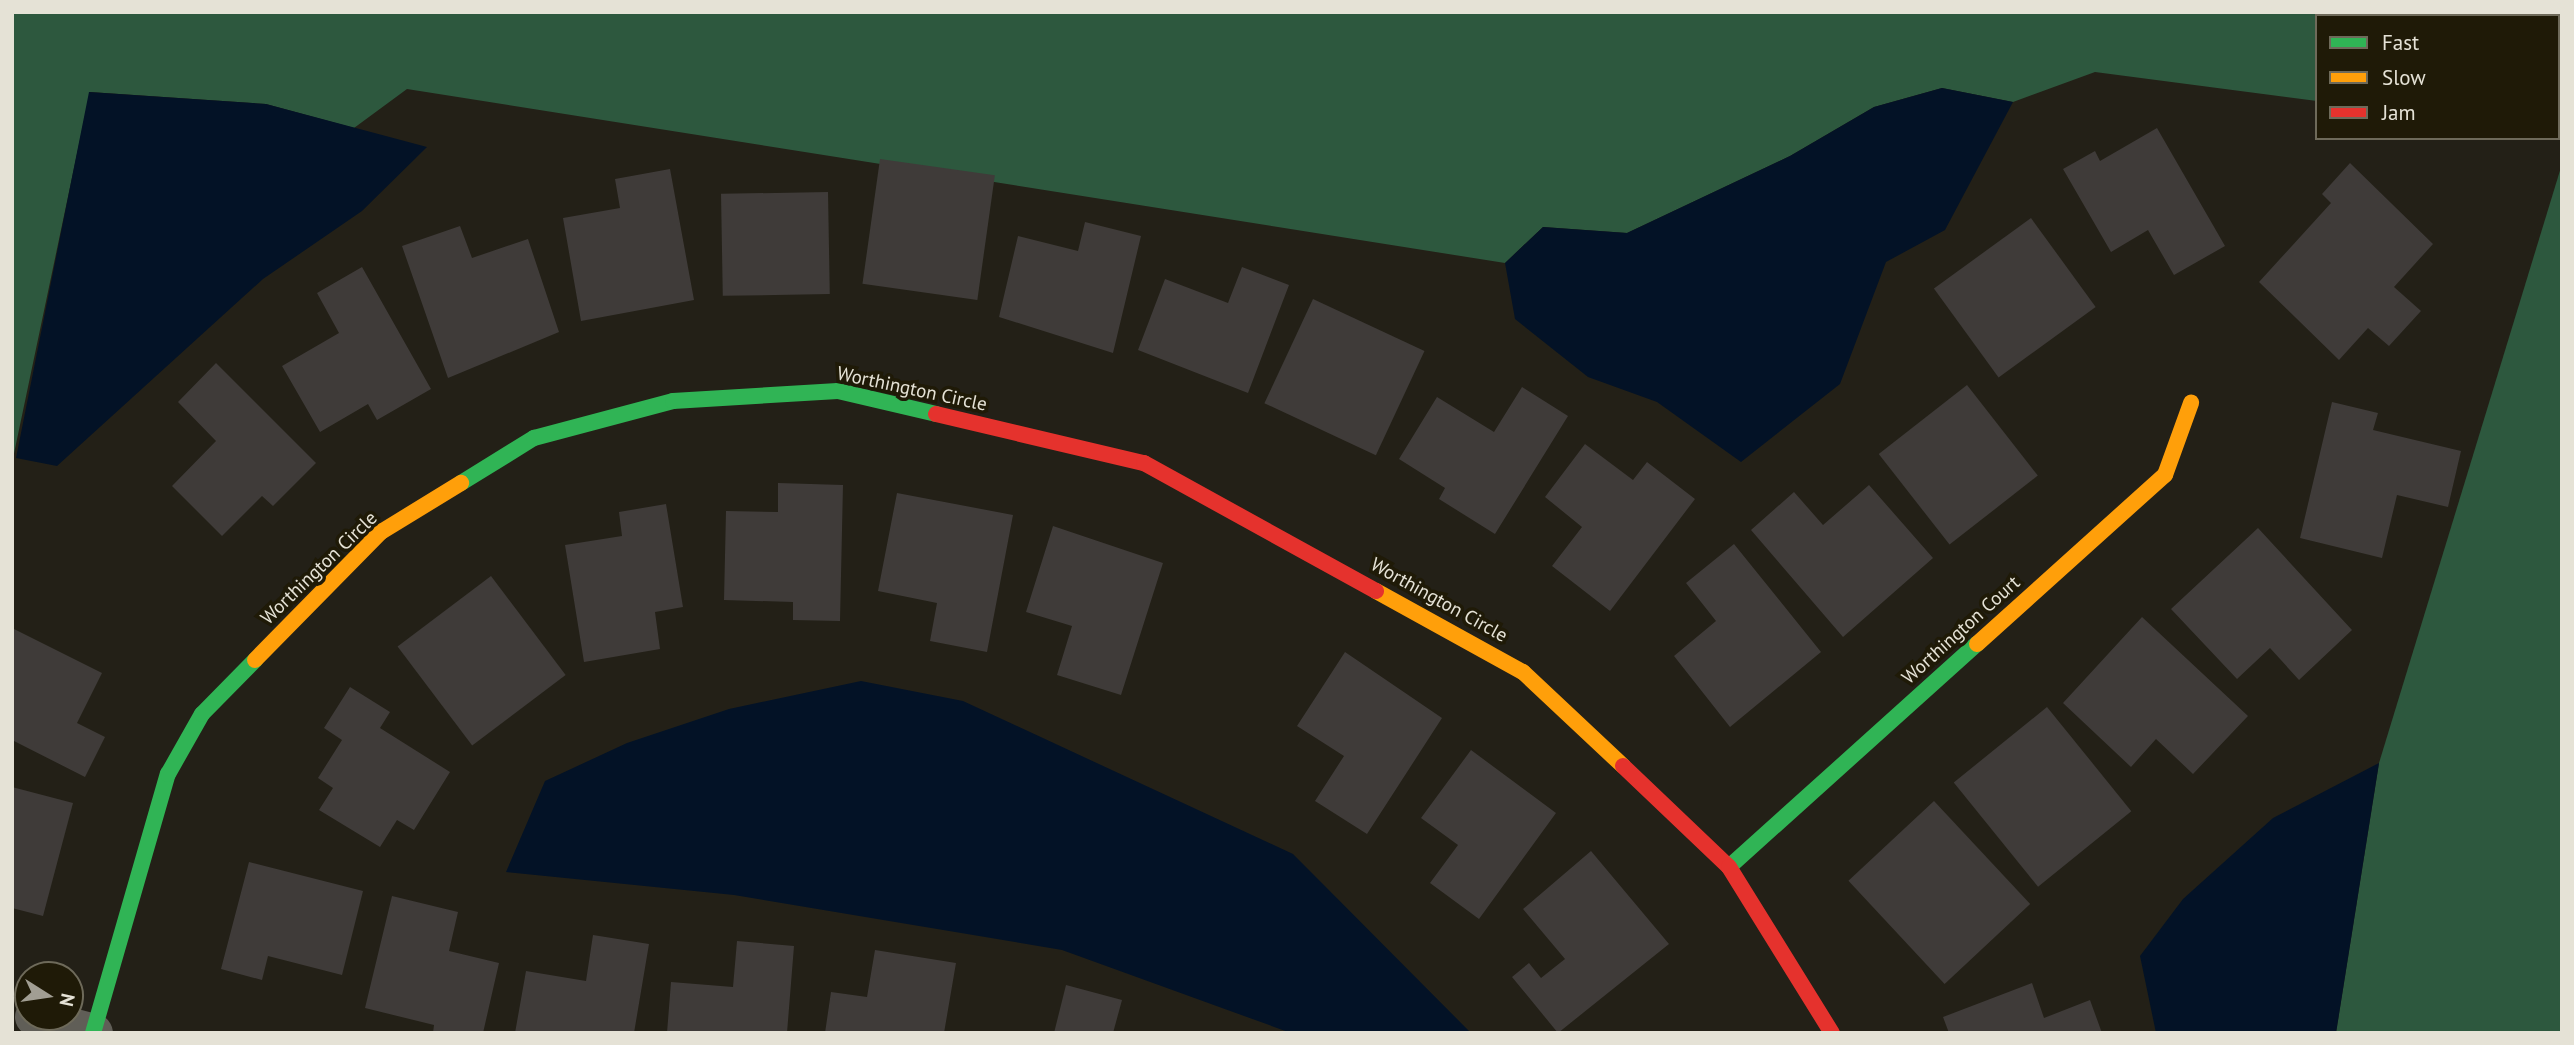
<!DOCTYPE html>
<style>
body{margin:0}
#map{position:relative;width:2574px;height:1045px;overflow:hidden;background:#232017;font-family:"PT Sans",sans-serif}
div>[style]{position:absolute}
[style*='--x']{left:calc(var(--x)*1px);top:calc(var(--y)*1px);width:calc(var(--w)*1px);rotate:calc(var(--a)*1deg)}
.forest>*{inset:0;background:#2d583e}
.water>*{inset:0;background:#031226}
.building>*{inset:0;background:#3f3b39;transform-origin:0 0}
.street>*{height:38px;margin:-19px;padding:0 19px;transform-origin:19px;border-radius:19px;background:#605e57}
.fast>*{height:16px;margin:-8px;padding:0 8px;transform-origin:8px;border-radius:8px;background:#30b455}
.slow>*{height:16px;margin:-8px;padding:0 8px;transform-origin:8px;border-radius:8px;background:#ff9f0a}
.jam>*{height:16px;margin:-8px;padding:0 8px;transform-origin:8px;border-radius:8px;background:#e5322d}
span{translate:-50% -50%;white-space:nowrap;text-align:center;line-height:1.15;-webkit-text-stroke:7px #1f1a07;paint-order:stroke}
.street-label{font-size:19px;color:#e5e2d6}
.frame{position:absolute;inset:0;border:14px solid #e5e2d6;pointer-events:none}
.legend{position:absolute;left:2315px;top:14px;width:245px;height:126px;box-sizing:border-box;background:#1f1a07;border:2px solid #6e6a5a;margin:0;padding:9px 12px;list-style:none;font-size:21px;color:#e5e2d6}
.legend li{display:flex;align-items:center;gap:14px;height:35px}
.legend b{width:35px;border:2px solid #6e6a5a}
.north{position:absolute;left:14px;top:961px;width:70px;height:70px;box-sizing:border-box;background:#1f1a07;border:2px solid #6e6a5a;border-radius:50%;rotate:102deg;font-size:19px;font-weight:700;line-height:28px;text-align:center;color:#e5e2d6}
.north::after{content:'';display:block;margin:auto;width:24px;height:32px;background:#a19e93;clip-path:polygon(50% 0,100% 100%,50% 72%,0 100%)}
</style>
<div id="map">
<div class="forest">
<div style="clip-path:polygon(12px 12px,2562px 12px,2562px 134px,2558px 16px,2317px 16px,2317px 101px,2095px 72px,2013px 102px,1942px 88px,1874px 107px,1790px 156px,1627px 233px,1543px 227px,1505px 263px,407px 89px,354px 128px,266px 104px,90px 92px,12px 463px)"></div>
<div style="clip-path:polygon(2562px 164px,2562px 1033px,2336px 1033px,2379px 763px)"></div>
</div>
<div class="water">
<div style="clip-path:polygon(1942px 88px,2013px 102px,1945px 230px,1886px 262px,1840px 384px,1741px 462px,1657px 402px,1588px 377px,1515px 319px,1505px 263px,1543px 227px,1627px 233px,1790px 156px,1874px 107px)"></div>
<div style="clip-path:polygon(89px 92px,266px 104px,427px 147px,362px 211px,263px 279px,57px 466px,16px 458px)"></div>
<div style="clip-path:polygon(861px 681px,963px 701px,1293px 854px,1471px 1033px,1291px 1033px,1062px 950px,734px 895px,506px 872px,545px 781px,627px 743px,729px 709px)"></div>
<div style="clip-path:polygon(2379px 763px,2336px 1033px,2156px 1033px,2140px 956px,2183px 899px,2273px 818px)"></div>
</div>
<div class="building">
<div style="clip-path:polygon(2157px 128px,2225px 246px,2174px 275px,2148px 230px,2111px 252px,2063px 169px,2095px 151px,2100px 161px)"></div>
<div style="left:880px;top:159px;width:116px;height:126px;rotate:8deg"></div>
<div style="clip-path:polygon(2350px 163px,2433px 244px,2394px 287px,2421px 311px,2389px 346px,2368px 328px,2339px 360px,2259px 282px,2331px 203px,2322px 194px)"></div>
<div style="clip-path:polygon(670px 169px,694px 300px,581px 321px,563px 218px,620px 208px,615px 179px)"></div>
<div style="left:828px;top:192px;width:102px;height:107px;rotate:89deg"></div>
<div style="left:2031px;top:218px;width:110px;height:120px;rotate:54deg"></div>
<div style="clip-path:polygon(1085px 222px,1141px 236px,1113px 353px,999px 317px,1018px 236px,1078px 251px)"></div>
<div style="clip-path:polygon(460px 226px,472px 258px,528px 239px,559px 332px,448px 378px,402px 246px)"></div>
<div style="clip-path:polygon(362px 267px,431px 389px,377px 420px,368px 404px,320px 432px,282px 366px,339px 333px,317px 293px)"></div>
<div style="clip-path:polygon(1242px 267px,1289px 285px,1248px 393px,1138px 350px,1165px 279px,1228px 303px)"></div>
<div style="left:1313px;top:299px;width:123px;height:115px;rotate:25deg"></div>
<div style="clip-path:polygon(216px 363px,316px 463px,273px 506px,262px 496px,222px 536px,172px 486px,216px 441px,178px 402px)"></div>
<div style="left:1967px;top:385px;width:115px;height:112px;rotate:52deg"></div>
<div style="clip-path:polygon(1522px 387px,1568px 416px,1495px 534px,1439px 499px,1445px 488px,1399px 459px,1437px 397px,1494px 432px)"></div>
<div style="clip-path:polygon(2332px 402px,2378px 413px,2373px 430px,2461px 451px,2448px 507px,2397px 495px,2382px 558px,2300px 538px)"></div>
<div style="clip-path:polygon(1585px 444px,1633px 480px,1647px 462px,1695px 499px,1610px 611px,1552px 566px,1582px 527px,1545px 497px)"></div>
<div style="clip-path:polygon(778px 483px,843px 485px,840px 621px,793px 620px,793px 602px,724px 600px,726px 511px,778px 512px)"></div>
<div style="clip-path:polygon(1869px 485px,1933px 558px,1843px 637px,1751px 530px,1794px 492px,1823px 525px)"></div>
<div style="clip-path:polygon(897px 493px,1013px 515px,987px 652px,930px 641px,937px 603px,878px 591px)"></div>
<div style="clip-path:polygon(666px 504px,683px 607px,655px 612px,660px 649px,584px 662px,565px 545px,622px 536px,619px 512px)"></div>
<div style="clip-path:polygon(1053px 526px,1163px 563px,1121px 695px,1057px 675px,1072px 626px,1026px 612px)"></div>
<div style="clip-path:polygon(2258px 528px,2352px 630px,2299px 680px,2270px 648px,2237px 679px,2171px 609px)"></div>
<div style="clip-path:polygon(1734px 544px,1821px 652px,1730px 727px,1674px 656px,1716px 621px,1686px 583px)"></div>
<div style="left:491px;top:576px;width:124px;height:117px;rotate:53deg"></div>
<div style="clip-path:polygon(2142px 617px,2248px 716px,2193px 774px,2156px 739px,2131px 767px,2063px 703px)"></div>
<div style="clip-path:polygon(12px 628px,102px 673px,77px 723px,105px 737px,85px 777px,12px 740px)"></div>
<div style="clip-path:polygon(1345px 652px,1442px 718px,1367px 834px,1315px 801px,1344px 756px,1297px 726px)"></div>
<div style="clip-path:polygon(350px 687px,390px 712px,380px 728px,450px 772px,414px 830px,397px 820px,380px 847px,319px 810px,333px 788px,318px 778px,342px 740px,324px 728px)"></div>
<div style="left:2047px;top:707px;width:134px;height:120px;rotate:51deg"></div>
<div style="clip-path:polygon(1471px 750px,1556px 813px,1479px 919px,1430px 883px,1458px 845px,1421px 818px)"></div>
<div style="clip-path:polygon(12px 787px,73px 803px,43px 916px,12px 908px)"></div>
<div style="left:1934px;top:801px;width:141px;height:117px;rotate:47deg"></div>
<div style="clip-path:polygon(1591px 851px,1669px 944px,1558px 1033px,1512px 977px,1529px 963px,1541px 978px,1565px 959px,1523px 909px)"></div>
<div style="clip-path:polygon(249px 862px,363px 891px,342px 975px,268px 956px,262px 980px,221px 969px)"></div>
<div style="clip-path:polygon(392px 896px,458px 912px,449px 951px,499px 963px,483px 1033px,433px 1033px,434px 1025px,365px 1008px)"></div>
<div style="clip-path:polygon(593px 935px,649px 944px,634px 1033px,515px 1033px,526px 971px,586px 981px)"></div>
<div style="clip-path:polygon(737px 941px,794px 946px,787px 1033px,667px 1033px,671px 982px,733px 987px)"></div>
<div style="clip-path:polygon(875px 950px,956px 963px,944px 1033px,825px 1033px,831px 992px,867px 997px)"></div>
<div style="clip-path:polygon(2032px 983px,2044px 1018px,2090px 1000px,2102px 1033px,1949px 1033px,1943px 1017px)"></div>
<div style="clip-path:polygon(1066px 985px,1122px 1000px,1113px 1033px,1054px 1033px)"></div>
</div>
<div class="street">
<div style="--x:34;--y:1017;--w:62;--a:14.9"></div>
</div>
<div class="fast">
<div style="--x:461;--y:483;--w:86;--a:-31.7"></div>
<div style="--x:534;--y:438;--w:144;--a:-14.9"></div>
<div style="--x:673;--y:401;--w:165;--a:-3.5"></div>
<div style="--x:838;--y:391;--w:101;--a:13.2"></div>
<div style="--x:1729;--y:867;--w:334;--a:-42"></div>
<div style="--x:93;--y:1033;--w:270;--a:-73.9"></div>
<div style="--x:168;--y:774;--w:69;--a:-60.5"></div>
<div style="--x:202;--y:714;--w:76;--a:-45.5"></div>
</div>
<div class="slow">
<div style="--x:1376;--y:591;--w:168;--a:28.9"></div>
<div style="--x:1523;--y:672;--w:137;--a:43.2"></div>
<div style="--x:1977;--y:644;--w:253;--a:-42"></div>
<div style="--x:2165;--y:475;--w:77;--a:-70.1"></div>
<div style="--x:255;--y:660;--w:180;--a:-45.5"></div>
<div style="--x:381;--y:532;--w:94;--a:-31.5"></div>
</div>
<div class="jam">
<div style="--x:936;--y:414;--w:214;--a:13.3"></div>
<div style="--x:1144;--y:463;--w:265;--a:28.9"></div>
<div style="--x:1623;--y:766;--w:146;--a:43.6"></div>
<div style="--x:1729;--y:867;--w:195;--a:58.2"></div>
</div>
<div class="street-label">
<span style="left:912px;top:389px;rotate:12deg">Worthington Circle</span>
<span style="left:319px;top:568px;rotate:-44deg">Worthington Circle</span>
<span style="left:1439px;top:600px;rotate:29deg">Worthington Circle</span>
<span style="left:1961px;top:630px;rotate:-42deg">Worthington Court</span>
</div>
<div class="frame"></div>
<ul class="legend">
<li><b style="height:9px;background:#30b455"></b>Fast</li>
<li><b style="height:9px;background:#ff9f0a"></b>Slow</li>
<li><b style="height:9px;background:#e5322d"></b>Jam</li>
</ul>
<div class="north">N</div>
</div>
